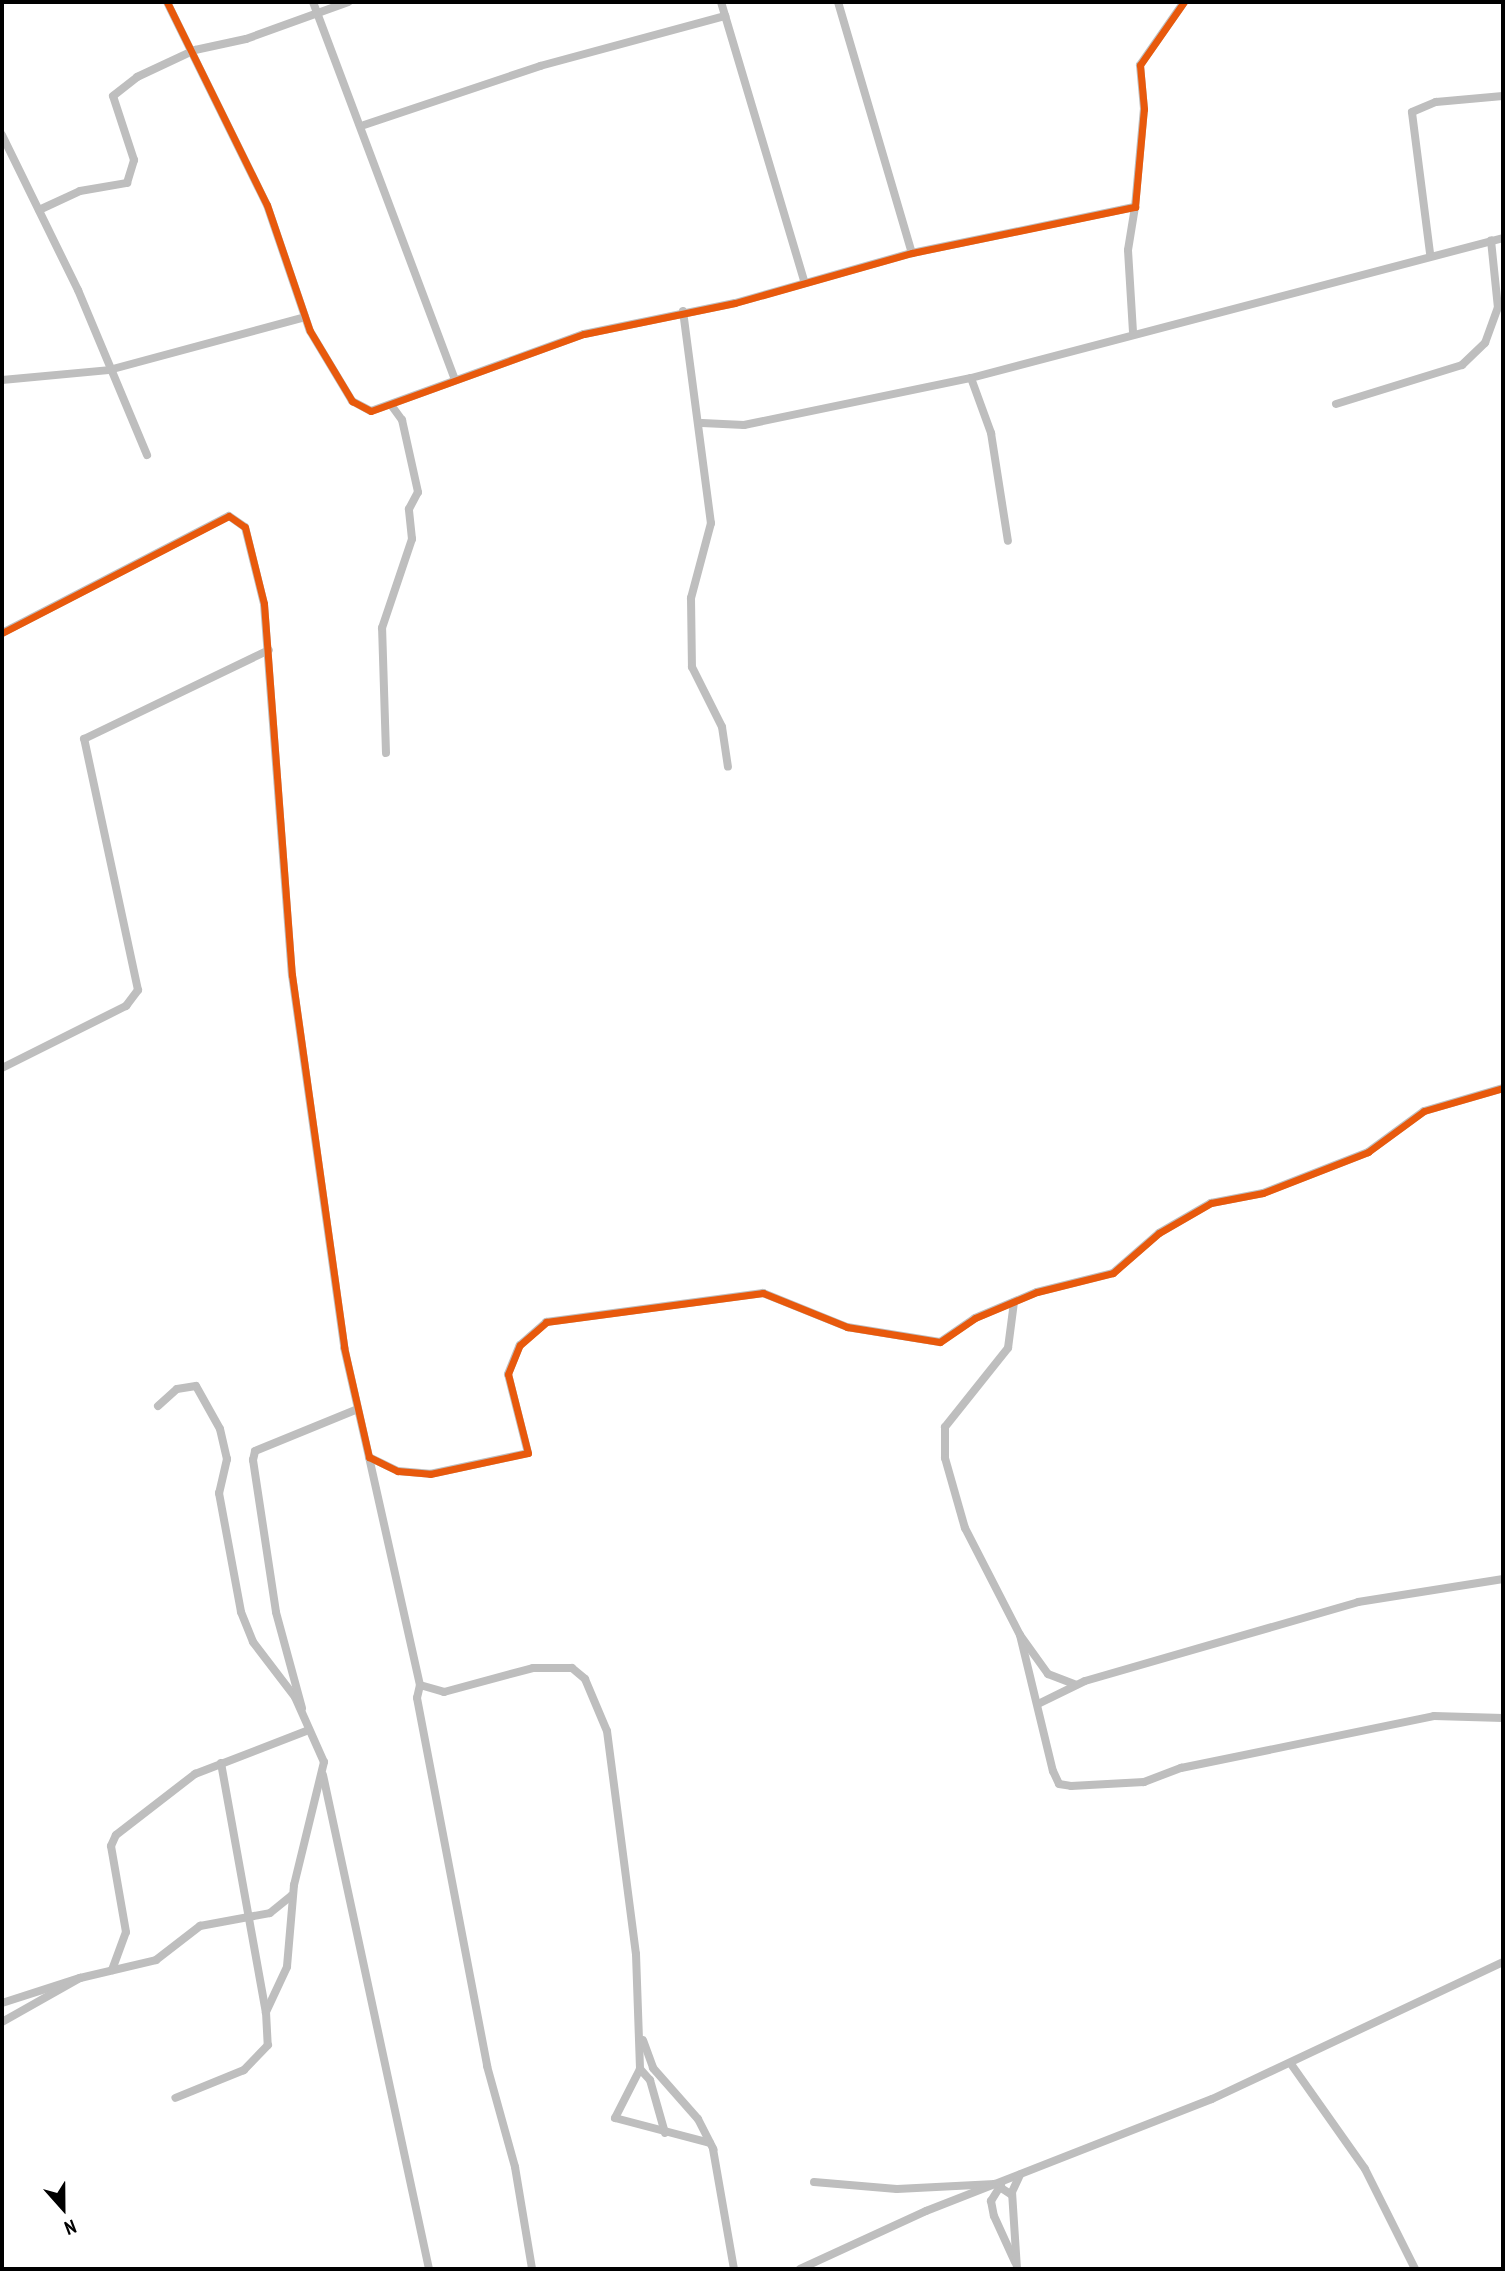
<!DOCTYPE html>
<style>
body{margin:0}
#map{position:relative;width:1505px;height:2271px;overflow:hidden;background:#fff;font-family:"PT Sans Narrow",sans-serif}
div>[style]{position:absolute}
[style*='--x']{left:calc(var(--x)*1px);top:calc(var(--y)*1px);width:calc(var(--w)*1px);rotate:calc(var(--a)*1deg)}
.minor>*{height:8px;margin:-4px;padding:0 4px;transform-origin:4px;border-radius:4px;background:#bebebe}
.cycleway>*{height:7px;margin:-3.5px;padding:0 3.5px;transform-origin:3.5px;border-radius:3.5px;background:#e8590c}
span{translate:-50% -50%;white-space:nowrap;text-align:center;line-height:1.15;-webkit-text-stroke:5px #fff;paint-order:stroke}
.frame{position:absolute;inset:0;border:4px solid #000;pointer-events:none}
.north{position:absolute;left:28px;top:2173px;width:70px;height:70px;-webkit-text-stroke:5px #fff;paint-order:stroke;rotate:159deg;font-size:19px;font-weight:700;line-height:28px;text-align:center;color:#000}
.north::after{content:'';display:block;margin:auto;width:24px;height:32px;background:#000;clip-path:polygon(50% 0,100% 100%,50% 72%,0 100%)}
</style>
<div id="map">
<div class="minor">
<div style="--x:167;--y:2;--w:226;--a:63.8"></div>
<div style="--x:267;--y:205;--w:133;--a:71.2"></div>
<div style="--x:310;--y:331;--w:82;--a:59"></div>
<div style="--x:352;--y:401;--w:21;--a:28"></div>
<div style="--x:371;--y:411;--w:226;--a:-19.9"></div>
<div style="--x:584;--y:334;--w:154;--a:-11.6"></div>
<div style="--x:735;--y:303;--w:184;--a:-15.8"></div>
<div style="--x:912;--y:253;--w:228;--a:-11.7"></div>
<div style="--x:1135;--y:207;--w:98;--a:-84.8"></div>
<div style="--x:1144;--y:109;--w:44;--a:-95.2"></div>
<div style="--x:1140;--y:65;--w:77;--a:-55.1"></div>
<div style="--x:313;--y:2;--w:401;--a:69.4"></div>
<div style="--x:721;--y:2;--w:293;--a:73.4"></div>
<div style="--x:838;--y:2;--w:262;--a:73.6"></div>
<div style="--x:364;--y:125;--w:186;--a:-18.5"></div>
<div style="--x:540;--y:66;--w:192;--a:-15.1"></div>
<div style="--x:2;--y:135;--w:173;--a:63.9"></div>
<div style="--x:78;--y:290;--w:179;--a:67.3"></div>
<div style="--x:39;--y:210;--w:45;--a:-24.9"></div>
<div style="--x:80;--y:191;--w:48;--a:-9.7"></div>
<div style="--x:127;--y:183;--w:24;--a:-73"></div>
<div style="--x:134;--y:160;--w:67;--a:-108.2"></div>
<div style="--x:113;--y:96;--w:31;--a:-38"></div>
<div style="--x:137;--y:77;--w:64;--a:-25"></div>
<div style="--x:195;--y:50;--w:52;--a:-12.2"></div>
<div style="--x:246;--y:39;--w:109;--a:-19.9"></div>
<div style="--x:1430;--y:253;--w:142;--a:-97.3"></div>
<div style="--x:1412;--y:112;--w:26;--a:-23"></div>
<div style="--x:1436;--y:102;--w:67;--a:-5.1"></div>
<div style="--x:683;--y:311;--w:214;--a:82.5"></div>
<div style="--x:711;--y:523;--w:78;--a:104.9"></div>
<div style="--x:691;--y:598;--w:69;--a:89.2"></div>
<div style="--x:692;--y:667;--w:67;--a:63.4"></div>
<div style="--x:722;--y:727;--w:40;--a:81.5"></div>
<div style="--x:1133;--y:332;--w:82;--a:-93.5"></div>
<div style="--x:1128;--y:250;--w:44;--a:-80.8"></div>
<div style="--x:971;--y:378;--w:59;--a:70"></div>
<div style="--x:991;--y:433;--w:109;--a:81.1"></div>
<div style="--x:2;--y:380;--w:107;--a:-5.3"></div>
<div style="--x:109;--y:370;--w:203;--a:-15.1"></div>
<div style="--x:1336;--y:404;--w:132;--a:-17.2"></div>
<div style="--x:1462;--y:365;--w:32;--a:-44"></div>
<div style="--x:1485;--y:343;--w:37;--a:-70"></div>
<div style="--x:1498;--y:308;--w:68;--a:-95.9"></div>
<div style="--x:702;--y:423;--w:42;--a:2.7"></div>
<div style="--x:744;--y:425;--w:232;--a:-11.7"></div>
<div style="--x:971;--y:378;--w:550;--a:-14.74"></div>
<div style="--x:2;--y:633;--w:255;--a:-27.3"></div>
<div style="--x:229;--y:516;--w:19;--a:35"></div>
<div style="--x:245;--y:527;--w:79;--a:76.1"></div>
<div style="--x:264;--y:604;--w:372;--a:85.7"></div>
<div style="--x:292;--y:975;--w:376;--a:82"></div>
<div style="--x:344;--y:1347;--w:113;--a:77.2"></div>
<div style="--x:369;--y:1457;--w:32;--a:26"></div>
<div style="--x:398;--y:1471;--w:32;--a:5"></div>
<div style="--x:430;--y:1474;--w:100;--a:-12.1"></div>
<div style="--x:528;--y:1453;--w:81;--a:-104.2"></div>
<div style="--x:508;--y:1374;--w:31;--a:-68"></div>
<div style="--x:520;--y:1345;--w:35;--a:-41"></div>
<div style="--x:546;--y:1322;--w:219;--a:-7.6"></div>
<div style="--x:763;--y:1293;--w:91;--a:22"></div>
<div style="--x:847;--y:1327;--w:94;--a:9.2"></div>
<div style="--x:940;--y:1342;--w:42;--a:-34.4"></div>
<div style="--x:975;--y:1318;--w:67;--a:-22.8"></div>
<div style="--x:1037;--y:1292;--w:78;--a:-14"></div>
<div style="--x:1113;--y:1273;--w:61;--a:-41"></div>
<div style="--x:1159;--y:1233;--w:60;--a:-30"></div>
<div style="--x:1211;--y:1203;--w:53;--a:-10.9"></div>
<div style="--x:1263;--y:1193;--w:113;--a:-21.3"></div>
<div style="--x:1368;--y:1152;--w:69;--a:-36.2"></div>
<div style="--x:1424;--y:1111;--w:82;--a:-16.2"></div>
<div style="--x:386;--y:753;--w:125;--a:-91.8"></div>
<div style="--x:382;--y:628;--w:94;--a:-71.4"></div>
<div style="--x:412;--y:539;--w:30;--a:-96"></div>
<div style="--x:409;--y:509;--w:19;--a:-62"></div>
<div style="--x:418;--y:492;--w:74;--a:-102.5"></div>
<div style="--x:402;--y:420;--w:17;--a:-126"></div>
<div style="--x:2;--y:1068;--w:139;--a:-26.6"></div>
<div style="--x:126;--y:1006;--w:20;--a:-53"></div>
<div style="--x:138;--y:990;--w:257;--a:-102.1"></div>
<div style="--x:84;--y:739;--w:205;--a:-25.7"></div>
<div style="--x:1014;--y:1302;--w:46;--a:97.4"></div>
<div style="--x:1008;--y:1348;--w:101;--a:128.6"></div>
<div style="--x:945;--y:1427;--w:31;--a:90"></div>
<div style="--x:945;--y:1458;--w:73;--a:74.1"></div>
<div style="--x:965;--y:1528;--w:120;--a:62.8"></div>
<div style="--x:1020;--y:1635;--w:48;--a:54.3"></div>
<div style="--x:1048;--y:1674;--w:30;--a:21"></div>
<div style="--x:158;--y:1406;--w:25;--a:-42"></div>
<div style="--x:177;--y:1389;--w:19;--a:-9"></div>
<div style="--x:196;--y:1386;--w:49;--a:60.8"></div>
<div style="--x:220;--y:1429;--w:31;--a:77"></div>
<div style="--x:227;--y:1459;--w:35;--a:103"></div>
<div style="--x:219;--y:1493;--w:121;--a:79.5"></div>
<div style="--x:241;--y:1612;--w:32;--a:68"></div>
<div style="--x:253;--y:1642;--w:69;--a:52.6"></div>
<div style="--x:295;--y:1697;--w:71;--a:66"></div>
<div style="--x:324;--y:1762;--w:127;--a:103.7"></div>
<div style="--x:294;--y:1885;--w:82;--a:94.9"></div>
<div style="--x:287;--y:1967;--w:50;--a:115"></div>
<div style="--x:266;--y:2012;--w:33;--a:87"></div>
<div style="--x:268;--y:2045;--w:35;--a:134"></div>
<div style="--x:244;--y:2070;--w:74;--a:157.9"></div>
<div style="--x:369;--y:1457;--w:234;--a:77.4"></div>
<div style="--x:420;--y:1685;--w:25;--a:16"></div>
<div style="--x:444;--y:1692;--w:92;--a:-15.1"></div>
<div style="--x:533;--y:1668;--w:39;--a:0"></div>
<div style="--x:572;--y:1668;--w:17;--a:40"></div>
<div style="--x:585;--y:1679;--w:56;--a:67.1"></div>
<div style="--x:607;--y:1731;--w:225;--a:82.6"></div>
<div style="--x:636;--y:1954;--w:115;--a:88"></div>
<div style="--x:640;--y:2069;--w:55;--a:117"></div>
<div style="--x:615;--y:2118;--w:98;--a:14.7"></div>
<div style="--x:1020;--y:1635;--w:140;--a:76.4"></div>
<div style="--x:1053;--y:1771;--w:14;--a:65"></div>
<div style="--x:1059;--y:1784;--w:12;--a:9"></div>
<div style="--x:1071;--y:1786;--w:73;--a:-3.1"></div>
<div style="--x:1144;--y:1782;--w:40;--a:-21"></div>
<div style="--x:1181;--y:1768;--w:258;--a:-11.6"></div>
<div style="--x:1434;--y:1716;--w:69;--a:1.7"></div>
<div style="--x:420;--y:1685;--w:13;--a:103"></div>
<div style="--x:417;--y:1698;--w:375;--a:79.2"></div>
<div style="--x:487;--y:2066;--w:105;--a:74.5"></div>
<div style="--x:515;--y:2167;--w:103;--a:80.5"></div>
<div style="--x:1038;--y:1704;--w:52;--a:-26.1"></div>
<div style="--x:1085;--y:1681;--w:284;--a:-16.1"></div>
<div style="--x:1358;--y:1602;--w:147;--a:-9"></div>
<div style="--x:302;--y:1708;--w:99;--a:-105.2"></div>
<div style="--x:276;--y:1612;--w:154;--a:-98.6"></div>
<div style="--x:253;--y:1460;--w:9;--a:-77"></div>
<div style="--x:255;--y:1451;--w:111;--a:-22.2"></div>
<div style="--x:221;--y:1763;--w:253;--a:79.8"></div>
<div style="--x:323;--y:1775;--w:505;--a:77.89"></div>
<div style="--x:112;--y:1970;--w:40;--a:-69.8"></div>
<div style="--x:126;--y:1932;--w:87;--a:-99.9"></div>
<div style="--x:111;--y:1846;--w:12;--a:-66"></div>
<div style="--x:116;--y:1835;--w:100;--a:-37.7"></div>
<div style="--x:195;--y:1774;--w:122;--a:-21.1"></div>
<div style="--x:2;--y:2003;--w:82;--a:-17.8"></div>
<div style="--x:2;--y:2022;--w:90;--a:-29.4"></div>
<div style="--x:80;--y:1978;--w:78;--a:-13.3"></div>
<div style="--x:156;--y:1960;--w:56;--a:-37.7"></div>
<div style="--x:200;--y:1926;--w:71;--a:-10.5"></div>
<div style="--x:270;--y:1913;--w:28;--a:-39"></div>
<div style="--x:643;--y:2040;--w:30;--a:70"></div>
<div style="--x:653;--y:2068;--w:68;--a:48.6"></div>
<div style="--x:698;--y:2119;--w:34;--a:63"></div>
<div style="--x:713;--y:2149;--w:122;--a:80.1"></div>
<div style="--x:1291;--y:2064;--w:128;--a:54.8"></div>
<div style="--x:1365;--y:2169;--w:112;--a:63.4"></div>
<div style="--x:640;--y:2069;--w:15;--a:48"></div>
<div style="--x:650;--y:2080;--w:55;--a:74.2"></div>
<div style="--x:814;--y:2182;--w:83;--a:4.8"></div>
<div style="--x:897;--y:2189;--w:98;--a:-2.9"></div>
<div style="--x:995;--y:2184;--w:20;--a:33"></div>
<div style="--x:1001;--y:2185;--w:19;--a:122"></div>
<div style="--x:991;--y:2201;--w:15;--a:79"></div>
<div style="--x:994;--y:2216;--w:51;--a:65.5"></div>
<div style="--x:800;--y:2269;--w:139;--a:-24.7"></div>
<div style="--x:926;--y:2211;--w:307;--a:-21.4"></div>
<div style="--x:1212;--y:2099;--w:322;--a:-25.2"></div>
<div style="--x:1017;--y:2269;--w:77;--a:-93.7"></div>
<div style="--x:1012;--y:2192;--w:19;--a:-65"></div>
</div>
<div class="cycleway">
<div style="--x:167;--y:2;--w:226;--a:63.8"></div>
<div style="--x:267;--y:205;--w:133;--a:71.2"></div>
<div style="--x:310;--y:331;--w:82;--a:59"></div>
<div style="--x:352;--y:401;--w:21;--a:28"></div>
<div style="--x:371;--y:411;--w:226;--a:-19.9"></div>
<div style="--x:584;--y:334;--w:154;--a:-11.6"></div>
<div style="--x:735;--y:303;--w:184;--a:-15.8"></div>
<div style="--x:912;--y:253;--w:228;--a:-11.7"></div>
<div style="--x:1135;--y:207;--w:98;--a:-84.8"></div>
<div style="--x:1144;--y:109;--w:44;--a:-95.2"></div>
<div style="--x:1140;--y:65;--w:77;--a:-55.1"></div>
<div style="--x:2;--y:633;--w:255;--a:-27.3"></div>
<div style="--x:229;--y:516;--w:19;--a:35"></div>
<div style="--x:245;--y:527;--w:79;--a:76.1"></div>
<div style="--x:264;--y:604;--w:372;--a:85.7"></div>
<div style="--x:292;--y:975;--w:376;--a:82"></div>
<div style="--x:344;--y:1347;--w:113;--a:77.2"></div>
<div style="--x:369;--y:1457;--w:32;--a:26"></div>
<div style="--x:398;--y:1471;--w:32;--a:5"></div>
<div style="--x:430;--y:1474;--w:100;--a:-12.1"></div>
<div style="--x:528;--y:1453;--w:81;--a:-104.2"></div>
<div style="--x:508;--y:1374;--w:31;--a:-68"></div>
<div style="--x:520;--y:1345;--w:35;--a:-41"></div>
<div style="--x:546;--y:1322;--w:219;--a:-7.6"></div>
<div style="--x:763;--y:1293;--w:91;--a:22"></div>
<div style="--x:847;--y:1327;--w:94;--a:9.2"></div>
<div style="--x:940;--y:1342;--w:42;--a:-34.4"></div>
<div style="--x:975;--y:1318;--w:67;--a:-22.8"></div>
<div style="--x:1037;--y:1292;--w:78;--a:-14"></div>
<div style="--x:1113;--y:1273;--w:61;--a:-41"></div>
<div style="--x:1159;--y:1233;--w:60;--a:-30"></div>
<div style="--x:1211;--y:1203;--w:53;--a:-10.9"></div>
<div style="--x:1263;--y:1193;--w:113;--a:-21.3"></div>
<div style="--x:1368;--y:1152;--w:69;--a:-36.2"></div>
<div style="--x:1424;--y:1111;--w:82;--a:-16.2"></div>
</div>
<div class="frame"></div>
<div class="north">N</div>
</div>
